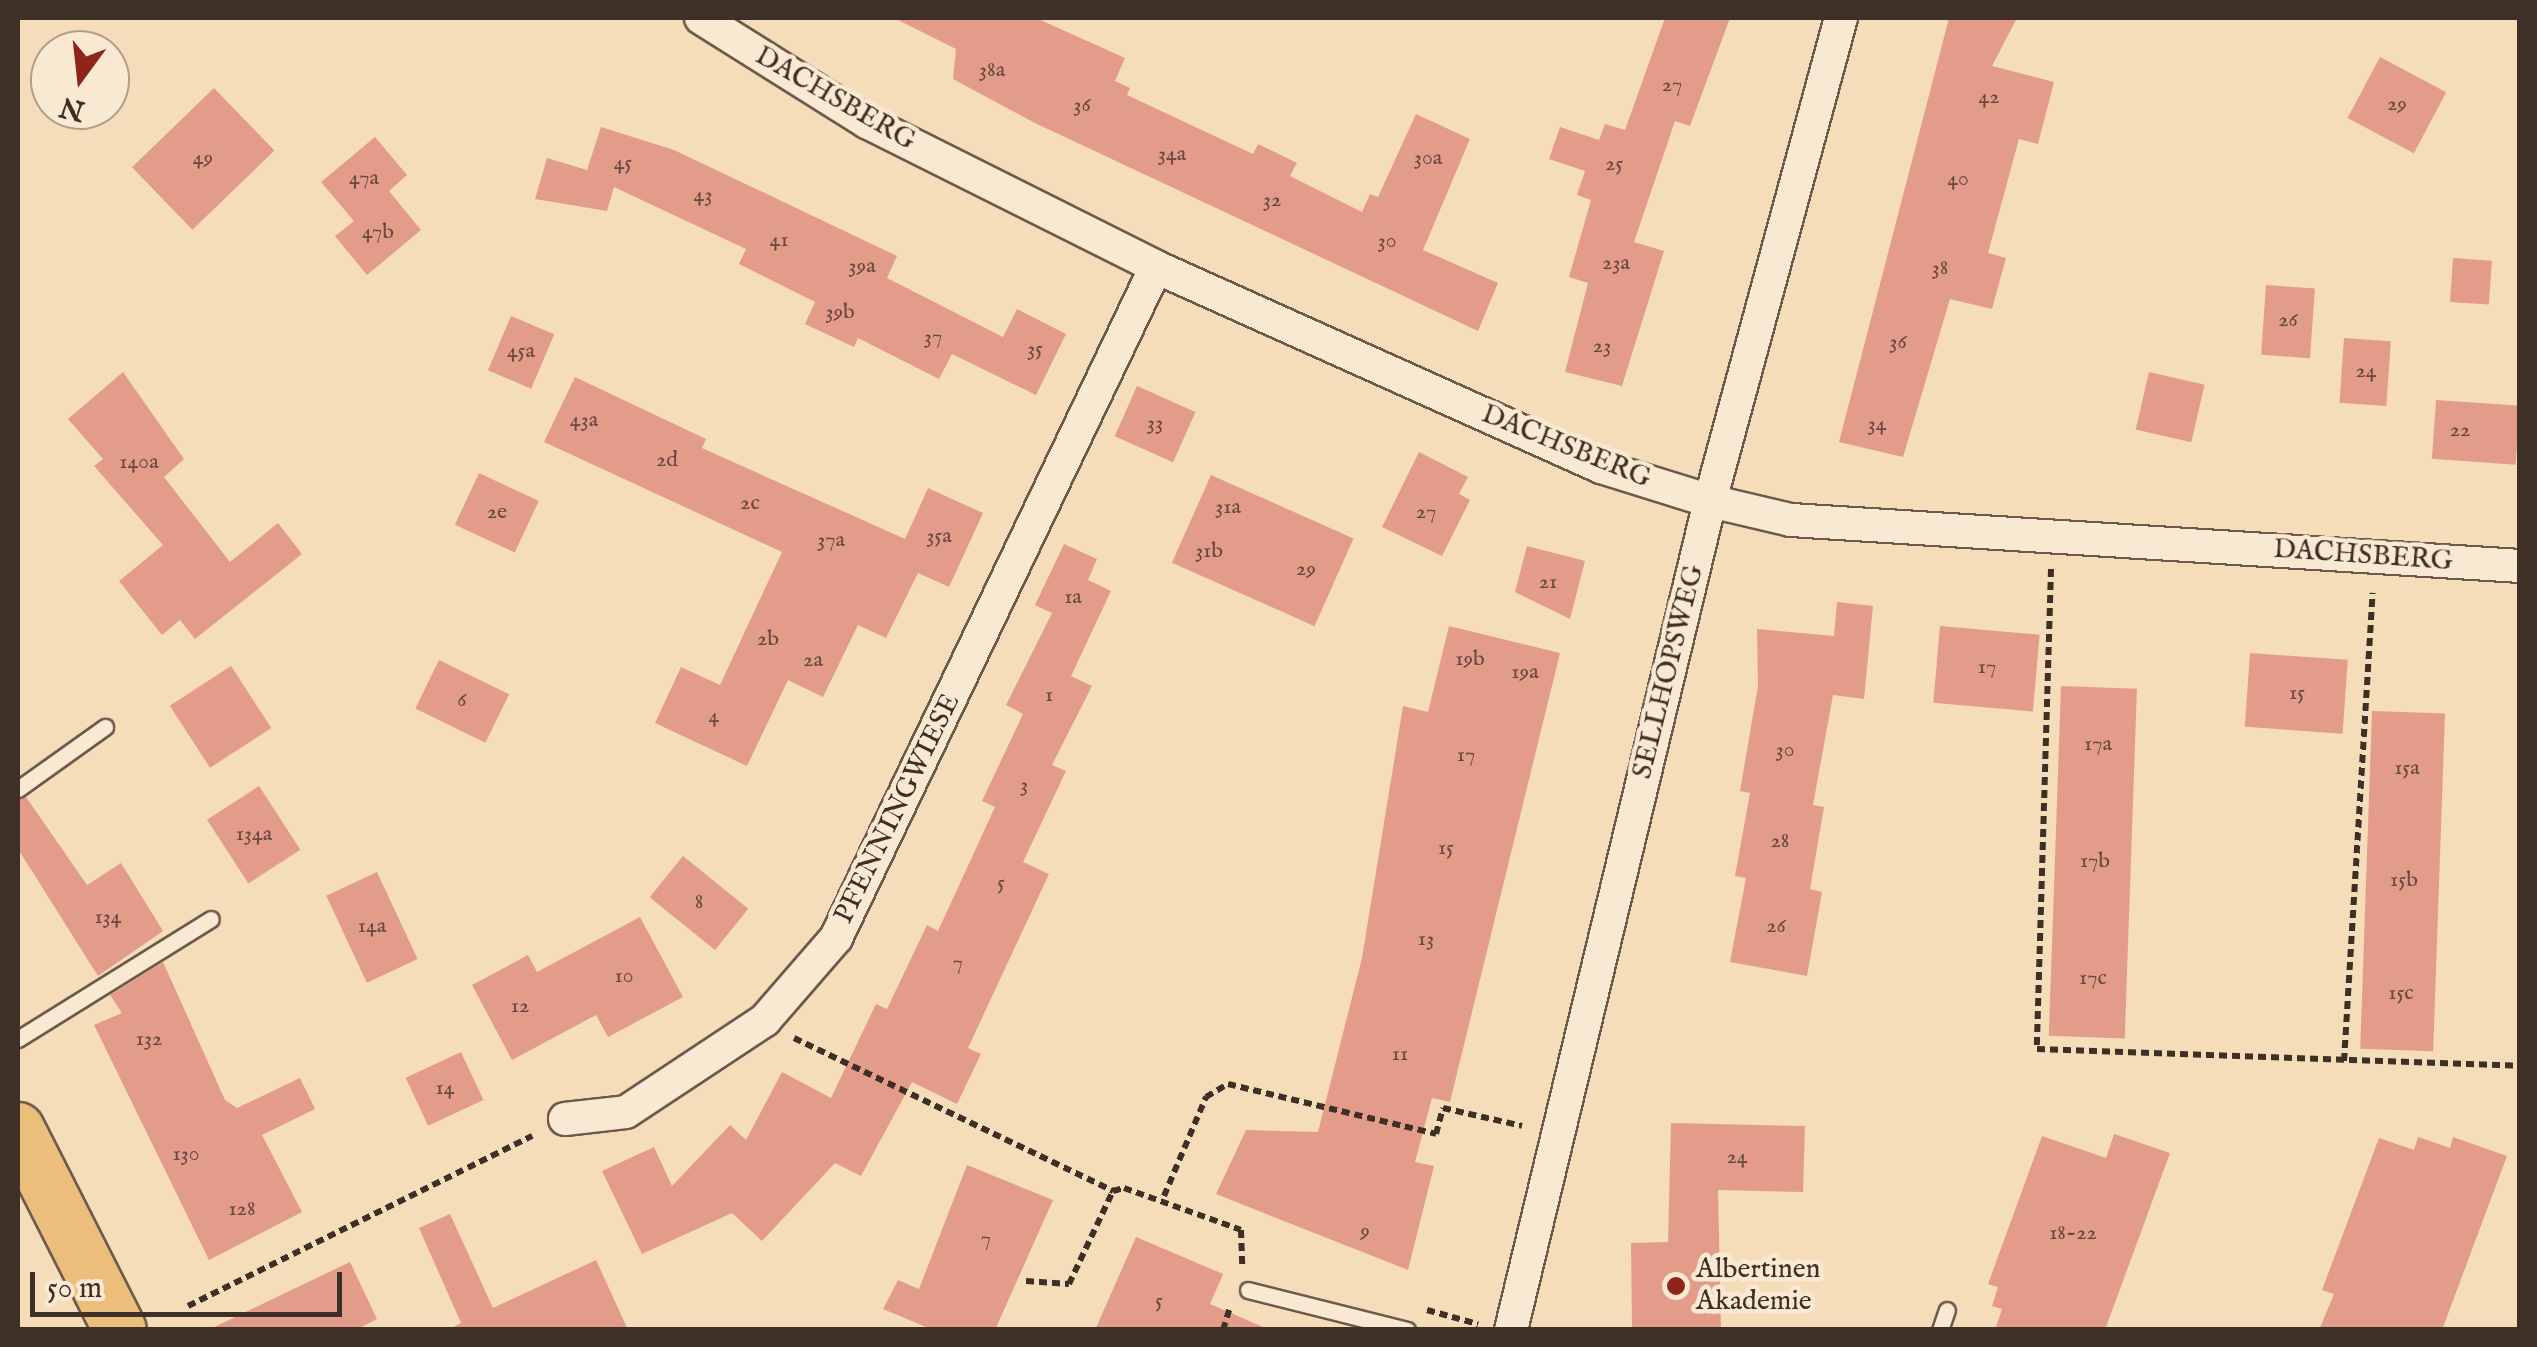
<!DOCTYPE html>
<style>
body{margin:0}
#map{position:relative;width:2537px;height:1347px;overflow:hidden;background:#f6ddb9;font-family:"IM FELL English",serif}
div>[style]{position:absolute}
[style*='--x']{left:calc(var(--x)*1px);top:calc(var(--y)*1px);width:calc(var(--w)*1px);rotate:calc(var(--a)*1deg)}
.building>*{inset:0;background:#e39c89;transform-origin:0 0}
.path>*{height:6px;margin-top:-3px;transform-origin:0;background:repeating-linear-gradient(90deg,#3e2f27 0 8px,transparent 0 13px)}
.roads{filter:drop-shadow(2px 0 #6c5a4c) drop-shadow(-2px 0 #6c5a4c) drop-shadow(0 2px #6c5a4c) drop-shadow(0 -2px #6c5a4c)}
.lane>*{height:15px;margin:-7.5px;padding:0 7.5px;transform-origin:7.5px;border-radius:7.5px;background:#f9e9d2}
.street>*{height:32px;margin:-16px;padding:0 16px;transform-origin:16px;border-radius:16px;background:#f9e9d2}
.primary>*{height:52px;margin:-26px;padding:0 26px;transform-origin:26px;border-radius:26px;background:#ebbe7c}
.dots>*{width:28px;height:28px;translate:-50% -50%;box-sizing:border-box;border:5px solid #f9e9d2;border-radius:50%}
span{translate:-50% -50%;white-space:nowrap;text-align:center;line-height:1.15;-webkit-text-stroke:9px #f9e9d2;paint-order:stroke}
.number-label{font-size:22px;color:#674a40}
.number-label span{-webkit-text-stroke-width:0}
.street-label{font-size:28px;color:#3e2f27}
.poi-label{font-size:28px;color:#3e2f27}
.left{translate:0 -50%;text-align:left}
.frame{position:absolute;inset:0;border:20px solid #3e2f27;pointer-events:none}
.north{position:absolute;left:30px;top:30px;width:100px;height:100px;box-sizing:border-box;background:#f9e9d2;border:2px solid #ae9f8e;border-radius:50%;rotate:195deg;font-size:28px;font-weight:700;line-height:40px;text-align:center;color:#3e2f27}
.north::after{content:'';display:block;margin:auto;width:35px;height:45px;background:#8f2418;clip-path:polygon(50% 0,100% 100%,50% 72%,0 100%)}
.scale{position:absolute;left:30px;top:1272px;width:312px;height:45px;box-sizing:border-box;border:5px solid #3e2f27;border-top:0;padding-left:12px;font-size:30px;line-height:35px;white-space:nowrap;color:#3e2f27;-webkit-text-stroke:8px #f9e9d2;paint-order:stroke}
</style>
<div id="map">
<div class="building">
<div style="clip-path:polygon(894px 18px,1036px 18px,1125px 58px,1115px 81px,1130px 88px,1127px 95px,1253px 154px,1258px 144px,1297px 163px,1290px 176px,1362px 212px,1370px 194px,1378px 197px,1416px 114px,1470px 139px,1423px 250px,1498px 283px,1478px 331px,1035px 123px,953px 79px,956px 49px)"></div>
<div style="clip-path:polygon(1665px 18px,1730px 18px,1690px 126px,1675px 121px,1634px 242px,1664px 251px,1622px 386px,1565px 372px,1588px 283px,1569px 277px,1591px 200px,1577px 195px,1585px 171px,1549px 159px,1560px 127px,1599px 140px,1605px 124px,1625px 130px)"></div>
<div style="clip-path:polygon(1949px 18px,2017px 18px,1992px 66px,2054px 82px,2038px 144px,2019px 139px,1988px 253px,2006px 258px,1992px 309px,1950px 299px,1903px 457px,1839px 442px)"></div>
<div style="left:2380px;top:57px;width:75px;height:69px;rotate:28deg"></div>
<div style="left:214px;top:88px;width:87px;height:114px;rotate:46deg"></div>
<div style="clip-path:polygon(601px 127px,674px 150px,897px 256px,887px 278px,1003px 337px,1017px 309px,1066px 334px,1036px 395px,952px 354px,939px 379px,858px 338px,854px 347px,805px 324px,815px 302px,739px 264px,746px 249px,614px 187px,607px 211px,535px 199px,547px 158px,587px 170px)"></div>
<div style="clip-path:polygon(375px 137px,407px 175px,389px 191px,421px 230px,367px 275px,335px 236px,354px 221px,321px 182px)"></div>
<div style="left:2453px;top:258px;width:39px;height:44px;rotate:4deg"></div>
<div style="left:2266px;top:285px;width:49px;height:70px;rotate:4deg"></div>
<div style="left:511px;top:316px;width:47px;height:59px;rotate:23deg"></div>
<div style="left:2344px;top:338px;width:47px;height:65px;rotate:4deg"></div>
<div style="clip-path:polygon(123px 372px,184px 459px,164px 477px,230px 562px,278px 523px,302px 554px,195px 639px,180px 620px,162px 635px,119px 581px,163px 545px,94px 466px,103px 459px,68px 419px)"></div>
<div style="left:2149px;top:372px;width:57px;height:59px;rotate:13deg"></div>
<div style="clip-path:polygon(575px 377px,706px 439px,702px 448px,905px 539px,928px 488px,983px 513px,949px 587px,918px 573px,886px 638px,858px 625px,823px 697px,788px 680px,747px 766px,655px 723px,681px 667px,720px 685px,782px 552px,544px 442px)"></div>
<div style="left:1137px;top:386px;width:64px;height:55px;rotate:24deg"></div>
<div style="left:2436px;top:400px;width:84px;height:59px;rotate:4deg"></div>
<div style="clip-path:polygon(1419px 452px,1468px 477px,1459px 494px,1470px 500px,1442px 556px,1382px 527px)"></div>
<div style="left:479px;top:473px;width:66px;height:57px;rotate:25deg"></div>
<div style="left:1211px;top:475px;width:156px;height:96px;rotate:24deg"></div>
<div style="clip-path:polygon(1064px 544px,1097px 559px,1088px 580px,1111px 591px,1071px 676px,1092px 686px,1052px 765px,1066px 771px,1023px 862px,1049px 874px,968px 1048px,981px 1054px,957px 1104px,912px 1082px,861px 1176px,835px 1163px,762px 1241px,732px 1213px,642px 1254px,602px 1171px,654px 1147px,672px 1186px,730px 1125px,746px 1140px,782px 1072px,831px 1098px,876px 1004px,887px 1009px,927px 925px,938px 931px,995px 807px,982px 801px,1023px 714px,1006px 705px,1052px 613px,1035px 605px)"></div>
<div style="clip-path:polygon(1527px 546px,1585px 561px,1570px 619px,1515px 592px)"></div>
<div style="clip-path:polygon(1837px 602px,1873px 606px,1864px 699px,1833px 695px,1813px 805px,1824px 807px,1810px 889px,1822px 892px,1807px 976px,1730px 962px,1746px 878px,1735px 876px,1750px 793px,1740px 791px,1758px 686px,1757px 629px,1834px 636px)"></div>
<div style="clip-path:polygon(1449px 626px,1560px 653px,1450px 1102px,1432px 1098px,1415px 1162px,1434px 1166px,1408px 1270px,1216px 1194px,1246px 1130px,1318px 1132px,1362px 958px,1403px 706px,1428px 712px)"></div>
<div style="left:1940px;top:626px;width:100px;height:77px;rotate:5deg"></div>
<div style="left:2250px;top:653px;width:98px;height:74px;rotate:4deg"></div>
<div style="left:439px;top:660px;width:78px;height:54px;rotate:26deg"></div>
<div style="left:231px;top:666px;width:74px;height:73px;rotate:57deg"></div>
<div style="left:2061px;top:686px;width:76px;height:350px;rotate:2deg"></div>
<div style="left:2372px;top:711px;width:73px;height:338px;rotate:2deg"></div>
<div style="left:259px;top:786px;width:76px;height:62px;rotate:57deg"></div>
<div style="clip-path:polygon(26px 797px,87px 885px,121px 863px,163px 931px,98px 976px,18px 849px,18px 800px)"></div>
<div style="left:683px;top:856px;width:84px;height:53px;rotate:39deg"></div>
<div style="left:377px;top:872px;width:96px;height:56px;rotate:65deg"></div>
<div style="clip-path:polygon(640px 917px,683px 997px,608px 1037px,596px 1015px,512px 1060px,472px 985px,528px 955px,537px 972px)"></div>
<div style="clip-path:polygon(163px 962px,225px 1100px,237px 1108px,300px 1078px,315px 1109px,262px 1135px,302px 1212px,209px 1260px,94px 1025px,122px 1013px,110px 995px)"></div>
<div style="left:461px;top:1052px;width:53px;height:61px;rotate:65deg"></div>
<div style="clip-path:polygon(1671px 1123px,1805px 1126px,1803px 1192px,1718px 1190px,1721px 1330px,1632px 1330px,1631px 1243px,1668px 1242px)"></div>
<div style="clip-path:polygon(2114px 1134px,2170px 1153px,2105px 1330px,1995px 1330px,2002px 1309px,1992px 1306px,1998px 1287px,1988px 1284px,2042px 1136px,2106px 1158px)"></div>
<div style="clip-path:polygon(2418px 1137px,2450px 1148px,2453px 1137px,2507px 1156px,2442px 1330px,2319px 1330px,2334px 1294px,2322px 1290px,2379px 1138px,2414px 1150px)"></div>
<div style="clip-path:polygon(967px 1165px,1053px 1200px,995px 1330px,933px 1330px,883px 1309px,898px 1280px,919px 1289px)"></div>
<div style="clip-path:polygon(450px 1214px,493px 1308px,596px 1260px,628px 1330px,447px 1330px,461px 1323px,419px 1228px)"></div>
<div style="clip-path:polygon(1136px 1237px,1223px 1274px,1210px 1304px,1270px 1330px,1095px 1330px)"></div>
<div style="clip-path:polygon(350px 1262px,377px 1319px,356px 1330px,208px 1330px)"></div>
</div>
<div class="path">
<div style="--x:2051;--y:569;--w:480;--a:91.7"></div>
<div style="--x:2037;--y:1049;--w:483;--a:2"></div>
<div style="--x:794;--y:1038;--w:354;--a:25.6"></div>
<div style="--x:2344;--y:1061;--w:469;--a:-86.5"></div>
<div style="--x:1164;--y:1196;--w:108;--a:-67"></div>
<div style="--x:1206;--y:1097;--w:26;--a:-31"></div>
<div style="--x:1228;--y:1084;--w:214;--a:13.5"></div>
<div style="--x:1436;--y:1134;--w:27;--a:-75"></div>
<div style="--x:1443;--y:1108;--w:81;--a:12.8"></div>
<div style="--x:1026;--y:1281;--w:43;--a:4"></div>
<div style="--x:1069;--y:1284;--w:103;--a:-64.7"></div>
<div style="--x:1113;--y:1191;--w:11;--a:-15"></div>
<div style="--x:1124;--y:1188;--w:124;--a:19.7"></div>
<div style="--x:1241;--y:1230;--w:36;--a:88"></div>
<div style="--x:188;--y:1306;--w:384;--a:-26.3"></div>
<div style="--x:1427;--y:1310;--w:53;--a:15.4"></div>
<div style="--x:1223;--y:1330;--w:24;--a:-73"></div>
</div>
<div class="roads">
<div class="lane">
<div style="--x:18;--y:789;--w:107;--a:-35.5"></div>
<div style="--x:18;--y:1039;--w:227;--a:-31.9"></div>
<div style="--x:1248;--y:1290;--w:164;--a:14.1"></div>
<div style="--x:1940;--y:1330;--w:21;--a:-71"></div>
</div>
<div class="street">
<div style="--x:701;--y:18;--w:196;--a:32.1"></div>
<div style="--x:867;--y:122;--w:323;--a:26.6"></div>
<div style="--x:1156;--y:267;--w:488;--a:24.2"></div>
<div style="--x:1601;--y:467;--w:114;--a:17.3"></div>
<div style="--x:1710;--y:501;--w:83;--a:13.2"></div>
<div style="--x:1791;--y:520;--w:730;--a:3.61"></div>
<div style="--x:565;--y:1119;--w:61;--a:-6.5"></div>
<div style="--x:626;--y:1112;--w:167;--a:-33.5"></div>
<div style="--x:765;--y:1020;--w:108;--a:-49.1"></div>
<div style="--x:836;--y:938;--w:743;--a:-64.5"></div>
<div style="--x:1511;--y:1330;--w:853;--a:-76.5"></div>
<div style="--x:1710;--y:501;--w:500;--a:-74.83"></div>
</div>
<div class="primary">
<div style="--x:18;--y:1129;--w:225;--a:63.1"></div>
</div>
</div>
<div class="dots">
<div style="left:1676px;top:1286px;background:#8f2418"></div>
</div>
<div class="number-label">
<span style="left:992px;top:71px">38a</span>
<span style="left:1672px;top:86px">27</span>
<span style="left:1989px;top:98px">42</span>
<span style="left:2397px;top:105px">29</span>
<span style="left:1082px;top:106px">36</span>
<span style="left:1172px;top:155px">34a</span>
<span style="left:203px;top:159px">49</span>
<span style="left:1428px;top:159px">30a</span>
<span style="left:623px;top:164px">45</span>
<span style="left:1614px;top:165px">25</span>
<span style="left:364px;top:179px">47a</span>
<span style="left:1958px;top:180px">40</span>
<span style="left:703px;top:196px">43</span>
<span style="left:1272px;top:201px">32</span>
<span style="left:378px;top:233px">47b</span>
<span style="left:779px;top:241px">41</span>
<span style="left:1387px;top:242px">30</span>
<span style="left:1616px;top:264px">23a</span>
<span style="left:862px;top:267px">39a</span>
<span style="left:1940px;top:269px">38</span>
<span style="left:840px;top:313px">39b</span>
<span style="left:2288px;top:321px">26</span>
<span style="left:933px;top:338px">37</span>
<span style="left:1898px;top:343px">36</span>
<span style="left:1602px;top:347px">23</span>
<span style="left:1035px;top:350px">35</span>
<span style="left:521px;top:352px">45a</span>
<span style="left:2366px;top:372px">24</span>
<span style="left:584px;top:421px">43a</span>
<span style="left:1155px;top:424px">33</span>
<span style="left:1877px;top:425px">34</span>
<span style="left:2460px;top:431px">22</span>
<span style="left:667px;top:461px">2d</span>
<span style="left:139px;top:463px">140a</span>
<span style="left:750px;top:504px">2c</span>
<span style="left:1228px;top:508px">31a</span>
<span style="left:497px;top:513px">2e</span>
<span style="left:1426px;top:513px">27</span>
<span style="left:939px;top:537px">35a</span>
<span style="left:831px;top:541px">37a</span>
<span style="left:1209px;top:552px">31b</span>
<span style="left:1306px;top:570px">29</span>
<span style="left:1548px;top:583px">21</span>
<span style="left:1073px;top:598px">1a</span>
<span style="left:768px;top:640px">2b</span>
<span style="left:1470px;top:660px">19b</span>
<span style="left:813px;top:661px">2a</span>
<span style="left:1987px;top:668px">17</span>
<span style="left:1525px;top:673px">19a</span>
<span style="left:2297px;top:694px">15</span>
<span style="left:1049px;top:696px">1</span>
<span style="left:462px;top:701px">6</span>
<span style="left:714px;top:717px">4</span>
<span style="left:2098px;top:745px">17a</span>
<span style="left:1785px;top:751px">30</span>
<span style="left:1466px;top:756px">17</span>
<span style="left:2407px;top:769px">15a</span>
<span style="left:1024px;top:786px">3</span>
<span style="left:254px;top:835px">134a</span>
<span style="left:1780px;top:842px">28</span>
<span style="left:1446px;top:849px">15</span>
<span style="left:2095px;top:862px">17b</span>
<span style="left:2404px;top:881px">15b</span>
<span style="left:1001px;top:884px">5</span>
<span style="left:699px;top:903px">8</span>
<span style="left:108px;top:918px">134</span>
<span style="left:372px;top:927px">14a</span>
<span style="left:1776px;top:927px">26</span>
<span style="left:1426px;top:940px">13</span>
<span style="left:958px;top:964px">7</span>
<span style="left:624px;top:977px">10</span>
<span style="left:2093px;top:979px">17c</span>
<span style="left:2401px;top:994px">15c</span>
<span style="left:520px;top:1007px">12</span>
<span style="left:149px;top:1040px">132</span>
<span style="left:1400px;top:1055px">11</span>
<span style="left:445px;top:1089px">14</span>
<span style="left:186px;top:1155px">130</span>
<span style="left:1737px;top:1158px">24</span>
<span style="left:242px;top:1210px">128</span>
<span style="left:1365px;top:1232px">9</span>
<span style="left:2073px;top:1234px">18-22</span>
<span style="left:986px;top:1240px">7</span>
<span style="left:1159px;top:1302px">5</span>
</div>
<div class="street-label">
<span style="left:835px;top:99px;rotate:30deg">DACHSBERG</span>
<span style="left:1566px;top:447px;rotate:22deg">DACHSBERG</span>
<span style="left:2363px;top:556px;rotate:4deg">DACHSBERG</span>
<span style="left:1669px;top:672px;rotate:-76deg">SELLHOPSWEG</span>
<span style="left:898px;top:809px;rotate:-64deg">PFENNINGWIESE</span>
</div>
<div class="poi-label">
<span class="left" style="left:1696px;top:1286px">Albertinen<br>Akademie</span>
</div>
<div class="frame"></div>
<div class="north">N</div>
<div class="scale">50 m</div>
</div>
